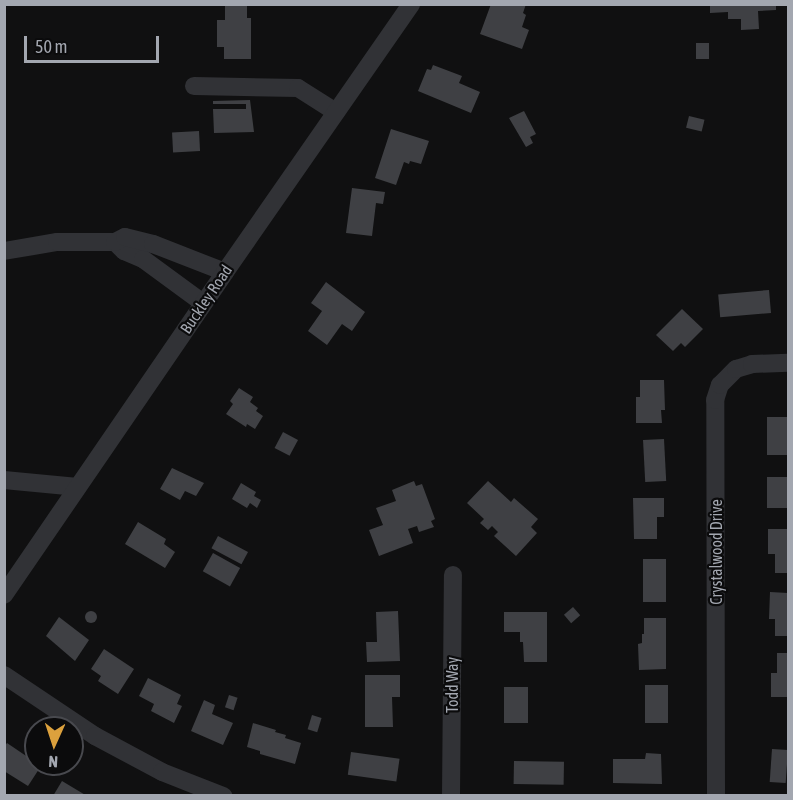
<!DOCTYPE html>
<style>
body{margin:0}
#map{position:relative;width:793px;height:800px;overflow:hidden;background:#101011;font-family:"Asap Condensed",sans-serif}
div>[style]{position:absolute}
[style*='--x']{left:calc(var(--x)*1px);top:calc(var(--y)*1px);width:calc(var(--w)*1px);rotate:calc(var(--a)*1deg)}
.building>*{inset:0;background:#3f4044;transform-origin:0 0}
.round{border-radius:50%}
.minor>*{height:18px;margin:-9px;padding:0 9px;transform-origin:9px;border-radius:9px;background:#313236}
span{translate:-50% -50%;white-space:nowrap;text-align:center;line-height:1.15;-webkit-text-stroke:4.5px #0b0b0c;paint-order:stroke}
.street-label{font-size:16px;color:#a3a7b0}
.frame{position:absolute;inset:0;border:6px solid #a3a7b0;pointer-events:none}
.north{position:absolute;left:24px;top:716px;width:60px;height:60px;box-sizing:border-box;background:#0b0b0c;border:2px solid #48494e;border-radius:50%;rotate:183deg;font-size:16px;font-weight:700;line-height:24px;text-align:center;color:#a3a7b0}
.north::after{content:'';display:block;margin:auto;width:21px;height:27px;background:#dca13d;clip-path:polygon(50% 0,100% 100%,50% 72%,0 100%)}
.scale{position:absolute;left:24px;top:36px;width:135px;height:27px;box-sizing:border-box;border:3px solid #a3a7b0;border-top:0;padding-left:8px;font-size:18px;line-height:21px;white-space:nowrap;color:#a3a7b0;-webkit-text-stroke:4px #0b0b0c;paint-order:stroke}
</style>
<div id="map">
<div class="building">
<div style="clip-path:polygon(225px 4px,247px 4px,247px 18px,251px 18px,251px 59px,224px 59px,224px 47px,217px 47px,217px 20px,225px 20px)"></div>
<div style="clip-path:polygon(491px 4px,526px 4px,523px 13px,526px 15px,522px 27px,529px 30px,522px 49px,480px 34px)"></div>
<div style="clip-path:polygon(710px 4px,776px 4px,776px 10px,758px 11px,759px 29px,741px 30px,741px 19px,728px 19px,728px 12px,710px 13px)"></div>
<div style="left:709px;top:43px;width:16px;height:13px;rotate:90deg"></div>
<div style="clip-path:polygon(433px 65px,462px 76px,459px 83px,480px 92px,471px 113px,418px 91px,427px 69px,431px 70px)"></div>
<div style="clip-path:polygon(250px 100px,254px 132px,214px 133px,213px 109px,246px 109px,246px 104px,213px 104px,213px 101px)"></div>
<div style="clip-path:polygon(524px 111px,536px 134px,530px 137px,533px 143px,526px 147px,509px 118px)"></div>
<div style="left:689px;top:116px;width:16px;height:12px;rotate:14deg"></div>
<div style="clip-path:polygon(391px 129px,429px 141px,421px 164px,410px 161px,409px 164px,404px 162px,396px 185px,375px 178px)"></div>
<div style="left:199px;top:131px;width:20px;height:27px;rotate:87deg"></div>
<div style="clip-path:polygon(352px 188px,385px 192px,383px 204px,376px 203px,372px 236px,346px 233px)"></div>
<div style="clip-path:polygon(326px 282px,365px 312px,352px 331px,342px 324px,327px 345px,308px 331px,322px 311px,311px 303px)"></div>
<div style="left:769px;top:290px;width:23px;height:51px;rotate:85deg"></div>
<div style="clip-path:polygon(682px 309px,703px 329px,685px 347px,681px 343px,673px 351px,656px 335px)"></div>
<div style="clip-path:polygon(640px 380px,664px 380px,665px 410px,661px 410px,662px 423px,636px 423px,636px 397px,640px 397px)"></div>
<div style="clip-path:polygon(239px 388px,253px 397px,250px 402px,258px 408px,256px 411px,263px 416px,255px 429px,247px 424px,246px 427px,226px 414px,233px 404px,230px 401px)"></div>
<div style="left:767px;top:417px;width:21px;height:38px"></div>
<div style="left:283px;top:432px;width:17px;height:18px;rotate:28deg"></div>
<div style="left:664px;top:439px;width:42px;height:21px;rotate:87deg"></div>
<div style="clip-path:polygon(172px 468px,204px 483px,196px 496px,185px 491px,180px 500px,160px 489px)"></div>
<div style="left:767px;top:477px;width:21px;height:31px"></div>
<div style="clip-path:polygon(414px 481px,416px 486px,422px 484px,435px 519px,431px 521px,434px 527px,419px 532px,417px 526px,408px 529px,413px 543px,379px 556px,369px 530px,383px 525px,376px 508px,396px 501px,392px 490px)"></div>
<div style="clip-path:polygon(488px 481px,511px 502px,514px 498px,538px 519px,531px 527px,537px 533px,516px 556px,494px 536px,498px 532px,492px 526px,488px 530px,480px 523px,484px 519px,467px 503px)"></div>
<div style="clip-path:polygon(241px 483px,256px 492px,254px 496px,261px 500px,257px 508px,250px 503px,247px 508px,232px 499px)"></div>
<div style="clip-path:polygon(633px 498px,664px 498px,664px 517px,657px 517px,657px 539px,634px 539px)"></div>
<div style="clip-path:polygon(138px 522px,166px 539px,164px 544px,175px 552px,165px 568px,125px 544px)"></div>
<div style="clip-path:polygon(768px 529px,788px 529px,788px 573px,775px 573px,775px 554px,768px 554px)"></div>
<div style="left:218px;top:536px;width:34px;height:14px;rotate:28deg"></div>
<div style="left:213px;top:553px;width:31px;height:21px;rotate:29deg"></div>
<div style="left:643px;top:559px;width:23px;height:43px"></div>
<div style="clip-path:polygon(770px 592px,788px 593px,788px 636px,775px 636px,775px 619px,769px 619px)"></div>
<div style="left:573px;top:607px;width:11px;height:12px;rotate:49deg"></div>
<div class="round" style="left:85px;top:611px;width:12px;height:12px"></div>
<div style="clip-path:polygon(398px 611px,400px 661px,367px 662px,366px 642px,377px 642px,376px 612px)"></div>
<div style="clip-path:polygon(504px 612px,547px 612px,547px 662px,524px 662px,523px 642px,520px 642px,520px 632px,504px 632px)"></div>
<div style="clip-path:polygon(59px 617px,89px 640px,75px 661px,46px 636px)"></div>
<div style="clip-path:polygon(644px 618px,666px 618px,666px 669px,639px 670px,638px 644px,642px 643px,642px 634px,644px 634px)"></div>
<div style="clip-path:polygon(104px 649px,134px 669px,118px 694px,98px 681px,101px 676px,91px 669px)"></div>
<div style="clip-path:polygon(777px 653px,788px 653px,788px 697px,771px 697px,771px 673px,777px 673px)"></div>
<div style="clip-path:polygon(365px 675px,400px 675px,400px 697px,392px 697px,393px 727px,365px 727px)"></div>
<div style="clip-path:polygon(148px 678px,181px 695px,177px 704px,182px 706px,174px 723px,151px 711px,154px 704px,139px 696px)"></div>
<div style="left:645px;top:685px;width:23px;height:38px"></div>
<div style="left:504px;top:687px;width:24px;height:36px"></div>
<div style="left:229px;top:695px;width:9px;height:13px;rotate:18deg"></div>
<div style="clip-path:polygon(204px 700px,215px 705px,212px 714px,233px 723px,223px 745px,191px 731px)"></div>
<div style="left:312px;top:715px;width:10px;height:15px;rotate:17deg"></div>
<div style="clip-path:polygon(253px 723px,276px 730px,275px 732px,286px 735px,285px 738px,301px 743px,295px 764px,260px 754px,260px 751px,247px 747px)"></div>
<div style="clip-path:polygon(7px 743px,41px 766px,28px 786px,4px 771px,4px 747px)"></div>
<div style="left:772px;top:749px;width:16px;height:33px;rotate:4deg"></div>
<div style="left:351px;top:752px;width:49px;height:23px;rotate:8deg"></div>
<div style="clip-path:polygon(646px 753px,661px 754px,662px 784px,613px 783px,613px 759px,645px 759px)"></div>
<div style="left:514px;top:761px;width:50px;height:23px;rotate:1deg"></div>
<div style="clip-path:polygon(62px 781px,87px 796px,53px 796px)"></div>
</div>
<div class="minor">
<div style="--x:194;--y:86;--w:104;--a:1.1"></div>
<div style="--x:298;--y:88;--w:45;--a:32.3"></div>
<div style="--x:115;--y:242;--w:13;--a:45"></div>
<div style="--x:124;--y:251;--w:21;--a:23"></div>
<div style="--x:143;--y:259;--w:74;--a:36.3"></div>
<div style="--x:4;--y:251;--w:54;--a:-9.6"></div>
<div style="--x:57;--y:242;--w:58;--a:0"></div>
<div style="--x:115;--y:242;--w:11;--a:-27"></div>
<div style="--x:125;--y:237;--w:29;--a:14"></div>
<div style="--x:153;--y:244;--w:77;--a:21.3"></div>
<div style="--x:4;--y:480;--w:74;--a:5.4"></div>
<div style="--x:4;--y:595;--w:391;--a:-55.6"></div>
<div style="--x:225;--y:272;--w:326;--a:-55.2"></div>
<div style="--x:4;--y:675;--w:110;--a:33.8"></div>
<div style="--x:95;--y:736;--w:76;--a:28.2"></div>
<div style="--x:162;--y:772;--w:66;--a:21.5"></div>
<div style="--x:451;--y:796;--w:221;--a:-89.5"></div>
<div style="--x:716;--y:796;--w:396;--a:-90.1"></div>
<div style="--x:715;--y:400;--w:16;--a:-72"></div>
<div style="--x:720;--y:385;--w:23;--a:-45"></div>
<div style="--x:736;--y:369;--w:17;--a:-17"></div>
<div style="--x:752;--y:364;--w:36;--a:-2"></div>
</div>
<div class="street-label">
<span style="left:206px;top:299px;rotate:-56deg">Buckley Road</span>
<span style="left:716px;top:552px;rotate:-90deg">Crystalwood Drive</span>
<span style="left:452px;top:685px;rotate:-90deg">Todd Way</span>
</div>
<div class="frame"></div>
<div class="north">N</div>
<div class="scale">50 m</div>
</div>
